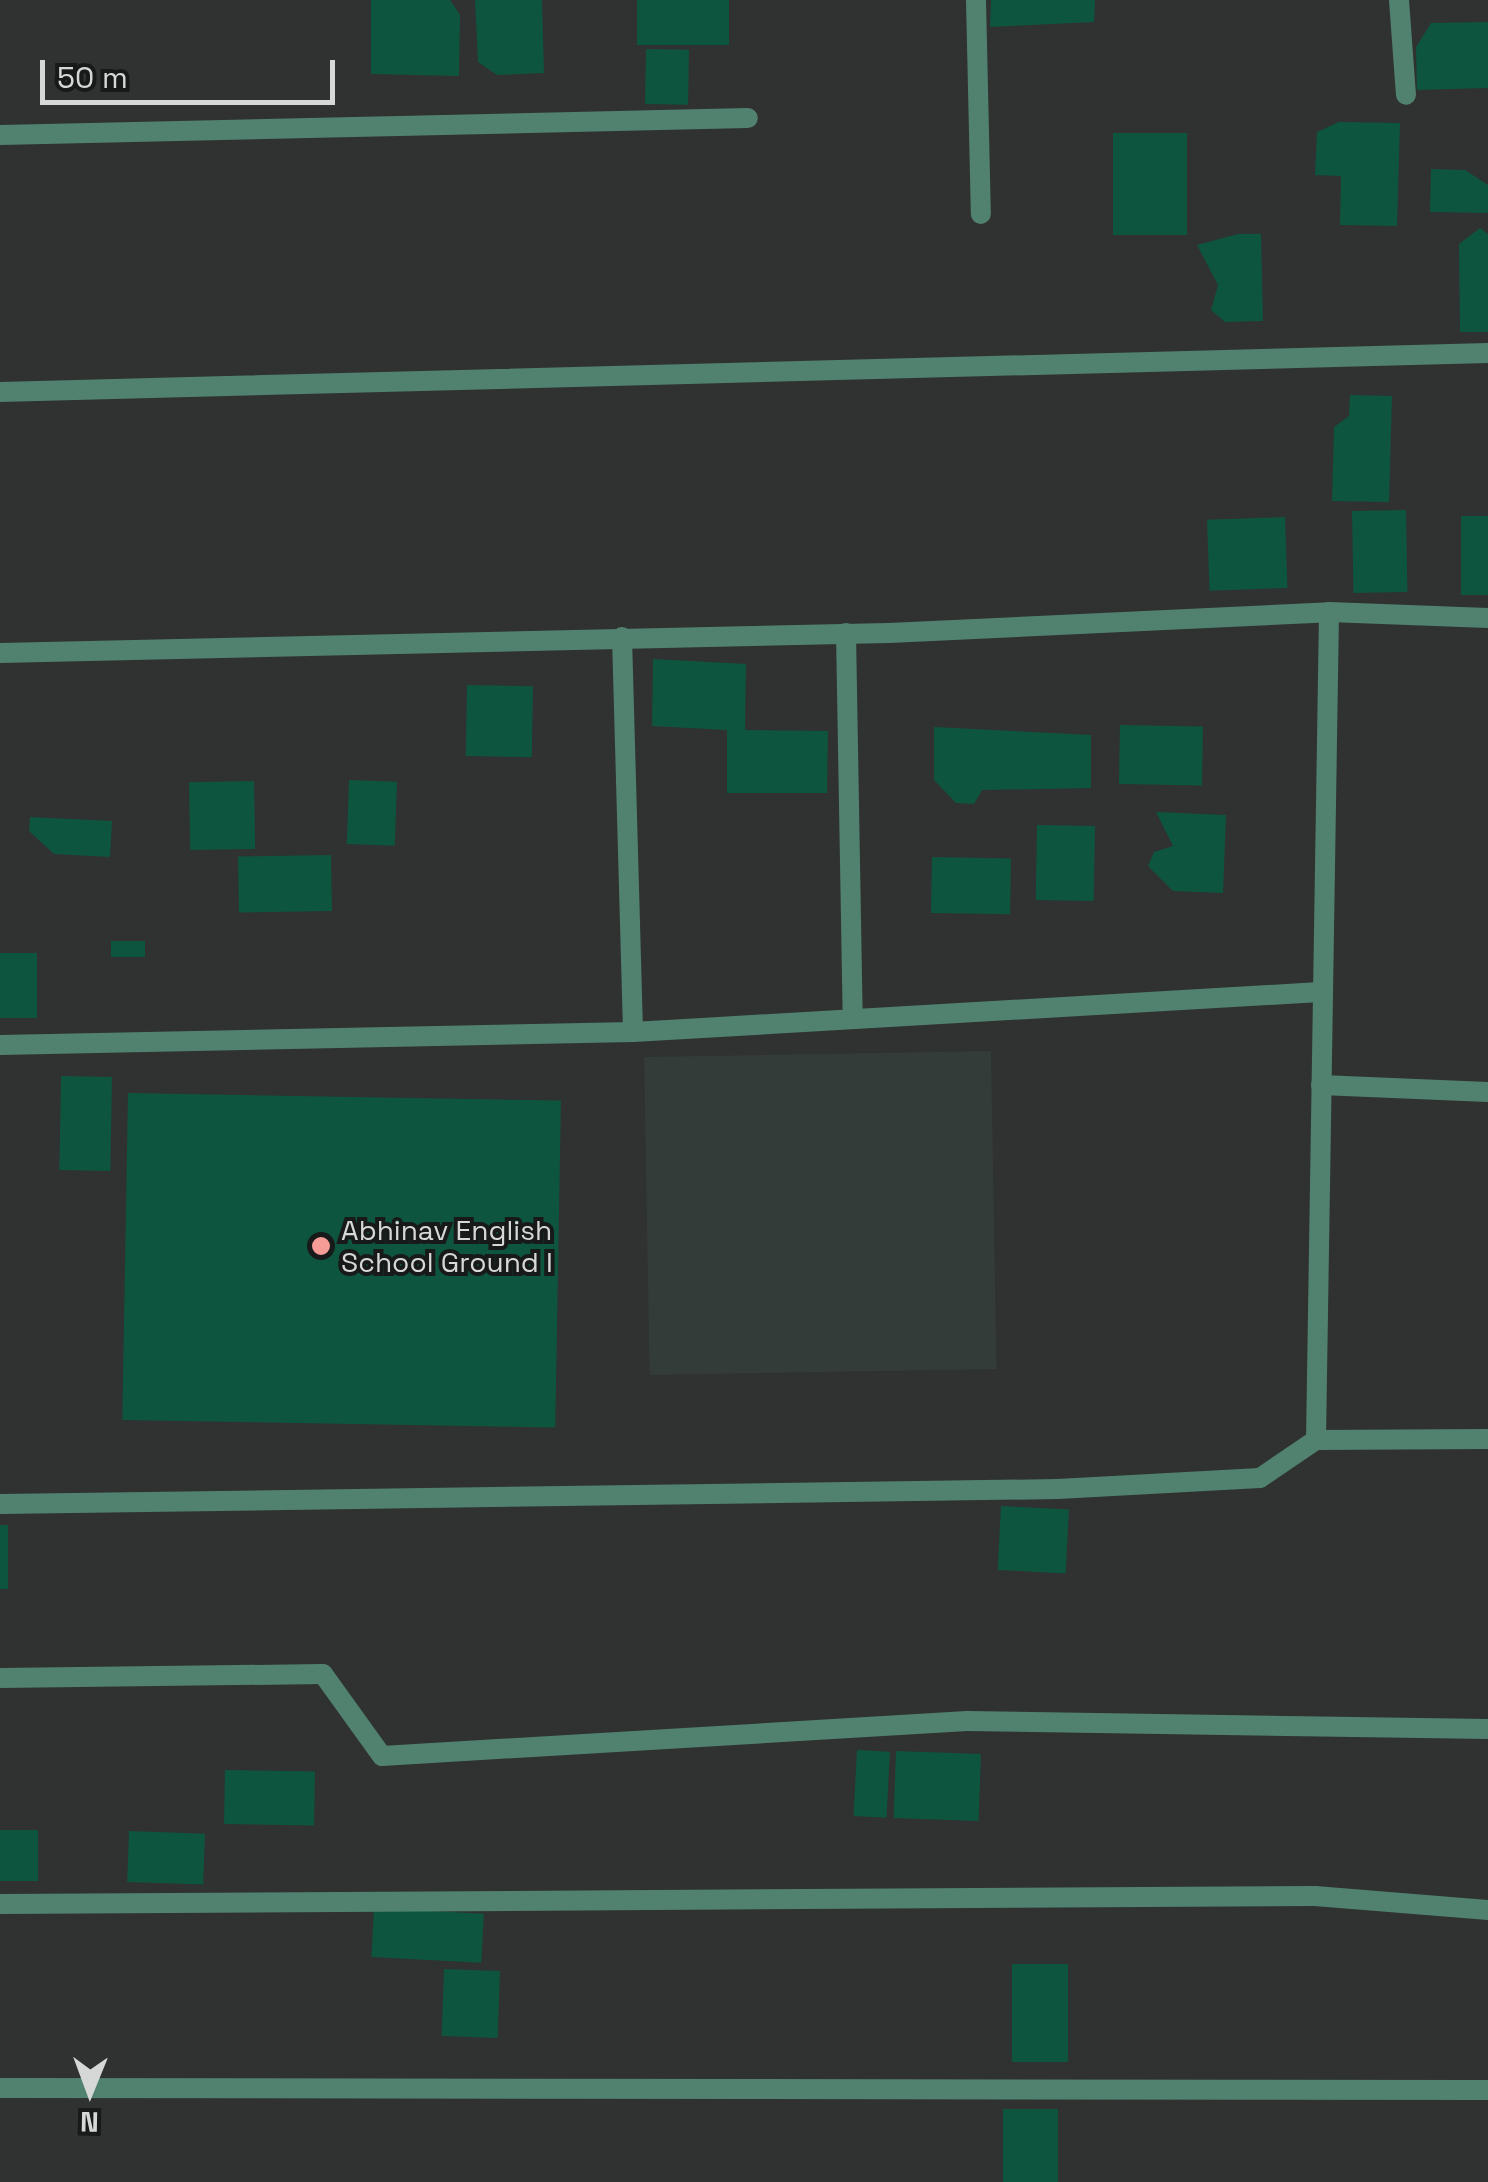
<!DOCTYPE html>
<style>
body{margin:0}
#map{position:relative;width:1488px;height:2182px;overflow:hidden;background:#2f3231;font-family:"Space Grotesk",sans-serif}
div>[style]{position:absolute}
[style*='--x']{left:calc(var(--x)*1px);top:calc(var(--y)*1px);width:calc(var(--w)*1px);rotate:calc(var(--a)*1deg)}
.built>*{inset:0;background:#333c38;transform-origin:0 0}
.building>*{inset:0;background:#0e553f;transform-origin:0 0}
.street>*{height:20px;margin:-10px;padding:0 10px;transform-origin:10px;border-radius:10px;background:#51826f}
.dots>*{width:28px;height:28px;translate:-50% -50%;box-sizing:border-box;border:5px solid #181919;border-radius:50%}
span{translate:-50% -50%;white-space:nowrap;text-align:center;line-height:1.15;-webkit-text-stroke:8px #181919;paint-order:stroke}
.poi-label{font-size:28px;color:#d6d8d7}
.left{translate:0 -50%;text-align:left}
.north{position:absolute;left:40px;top:2042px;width:100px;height:100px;-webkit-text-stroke:8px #181919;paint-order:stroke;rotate:181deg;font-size:28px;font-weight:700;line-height:40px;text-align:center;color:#d6d8d7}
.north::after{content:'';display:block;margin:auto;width:35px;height:45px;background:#d6d8d7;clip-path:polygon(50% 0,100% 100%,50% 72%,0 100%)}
.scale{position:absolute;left:40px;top:60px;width:295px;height:45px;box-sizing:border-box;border:5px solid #d6d8d7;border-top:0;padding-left:12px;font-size:30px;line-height:35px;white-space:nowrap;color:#d6d8d7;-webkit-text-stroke:8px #181919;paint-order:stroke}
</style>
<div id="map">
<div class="built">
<div style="left:991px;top:1051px;width:318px;height:347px;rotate:89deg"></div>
</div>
<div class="building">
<div style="clip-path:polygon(371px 0,450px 0,460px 15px,459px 76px,371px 74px)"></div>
<div style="clip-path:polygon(475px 0,542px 0,544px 73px,497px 75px,478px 62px)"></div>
<div style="left:637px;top:0;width:92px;height:45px"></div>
<div style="clip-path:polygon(991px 0,1095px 0,1094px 22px,990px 27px)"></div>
<div style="clip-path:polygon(1488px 22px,1488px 88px,1417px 90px,1416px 47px,1431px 23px)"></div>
<div style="left:646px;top:49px;width:43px;height:55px;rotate:1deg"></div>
<div style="clip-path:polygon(1339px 122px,1400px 123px,1397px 226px,1340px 225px,1341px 176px,1315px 175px,1317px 132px)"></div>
<div style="left:1113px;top:133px;width:74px;height:102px"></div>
<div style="clip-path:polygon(1431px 169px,1465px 170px,1488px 185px,1488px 213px,1430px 212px)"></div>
<div style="clip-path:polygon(1480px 228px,1488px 234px,1488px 332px,1460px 332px,1459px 244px)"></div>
<div style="clip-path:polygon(1238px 234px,1261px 234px,1263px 321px,1225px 322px,1211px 310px,1218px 285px,1197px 245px)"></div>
<div style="clip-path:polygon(1350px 395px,1392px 396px,1389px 502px,1332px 501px,1334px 427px,1349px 416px)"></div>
<div style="left:1406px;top:510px;width:82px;height:54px;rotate:89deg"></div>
<div style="left:1488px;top:516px;width:79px;height:27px;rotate:90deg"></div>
<div style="left:1285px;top:517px;width:71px;height:78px;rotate:88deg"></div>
<div style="clip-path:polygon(653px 659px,746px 664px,745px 730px,828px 731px,827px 793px,727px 793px,727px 730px,652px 726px)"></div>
<div style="left:467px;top:685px;width:66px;height:71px;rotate:1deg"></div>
<div style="left:1120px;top:725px;width:83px;height:59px;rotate:1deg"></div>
<div style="clip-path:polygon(934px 727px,1091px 735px,1091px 788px,982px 790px,974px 804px,956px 803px,934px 780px)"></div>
<div style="left:349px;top:780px;width:48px;height:64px;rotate:2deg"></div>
<div style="left:254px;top:781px;width:68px;height:65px;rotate:89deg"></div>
<div style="clip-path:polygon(1156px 812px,1226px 815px,1223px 893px,1173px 891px,1148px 866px,1154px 852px,1173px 846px)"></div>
<div style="clip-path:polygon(30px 817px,112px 821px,110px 857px,54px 854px,29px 831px)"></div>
<div style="left:1037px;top:825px;width:58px;height:75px;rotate:1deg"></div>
<div style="left:331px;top:855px;width:56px;height:93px;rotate:89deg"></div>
<div style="left:932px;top:857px;width:79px;height:56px;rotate:1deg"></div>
<div style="left:111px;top:941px;width:34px;height:16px"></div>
<div style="left:0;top:953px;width:37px;height:65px"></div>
<div style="left:61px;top:1076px;width:51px;height:94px;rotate:1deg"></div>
<div style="left:128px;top:1093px;width:433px;height:327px;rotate:1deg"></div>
<div style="left:1001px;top:1506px;width:68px;height:64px;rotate:3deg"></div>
<div style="left:0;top:1525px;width:8px;height:64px"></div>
<div style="left:857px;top:1750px;width:33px;height:66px;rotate:3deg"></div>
<div style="left:896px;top:1751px;width:85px;height:67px;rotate:2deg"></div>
<div style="left:225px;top:1770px;width:90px;height:54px;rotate:1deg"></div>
<div style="left:0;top:1830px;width:38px;height:51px"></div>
<div style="left:129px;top:1831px;width:76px;height:51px;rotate:2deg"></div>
<div style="left:374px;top:1908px;width:110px;height:49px;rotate:3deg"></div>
<div style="left:1012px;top:1964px;width:56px;height:98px"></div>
<div style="left:444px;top:1969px;width:56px;height:67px;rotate:2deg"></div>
<div style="left:1003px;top:2109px;width:55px;height:73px"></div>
</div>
<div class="street">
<div style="--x:976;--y:0;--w:214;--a:88.7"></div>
<div style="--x:1399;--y:0;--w:95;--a:85.8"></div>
<div style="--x:0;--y:135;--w:748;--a:-1.3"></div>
<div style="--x:0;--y:392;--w:1489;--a:-1.5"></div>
<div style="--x:846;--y:633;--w:383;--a:89"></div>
<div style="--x:622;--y:637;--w:395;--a:88.4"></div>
<div style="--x:0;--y:653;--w:889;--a:-1.29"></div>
<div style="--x:889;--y:633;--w:441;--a:-2.7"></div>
<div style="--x:1329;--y:612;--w:159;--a:2.2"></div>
<div style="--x:0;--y:1045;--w:633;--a:-1.18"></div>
<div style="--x:633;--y:1032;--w:688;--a:-3.33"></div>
<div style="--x:1321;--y:1085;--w:167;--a:2.4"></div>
<div style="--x:1316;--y:1440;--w:828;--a:-89.1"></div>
<div style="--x:0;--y:1504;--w:1058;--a:-0.81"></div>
<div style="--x:1058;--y:1489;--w:202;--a:-3.1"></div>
<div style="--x:1260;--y:1478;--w:68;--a:-34.2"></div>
<div style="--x:1316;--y:1440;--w:172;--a:-0.3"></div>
<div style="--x:0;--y:1678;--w:323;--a:-0.7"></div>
<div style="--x:323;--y:1674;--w:101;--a:54.3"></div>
<div style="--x:382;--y:1756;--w:586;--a:-3.42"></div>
<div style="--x:967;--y:1721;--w:521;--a:0.88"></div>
<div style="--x:0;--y:1904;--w:1315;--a:-0.35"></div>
<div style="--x:1315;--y:1896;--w:174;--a:4.6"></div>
<div style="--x:0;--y:2088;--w:1488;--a:0.08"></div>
</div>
<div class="dots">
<div style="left:321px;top:1246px;background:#f59c96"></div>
</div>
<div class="poi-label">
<span class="left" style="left:341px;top:1246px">Abhinav English<br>School Ground I</span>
</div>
<div class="north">N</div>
<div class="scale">50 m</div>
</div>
